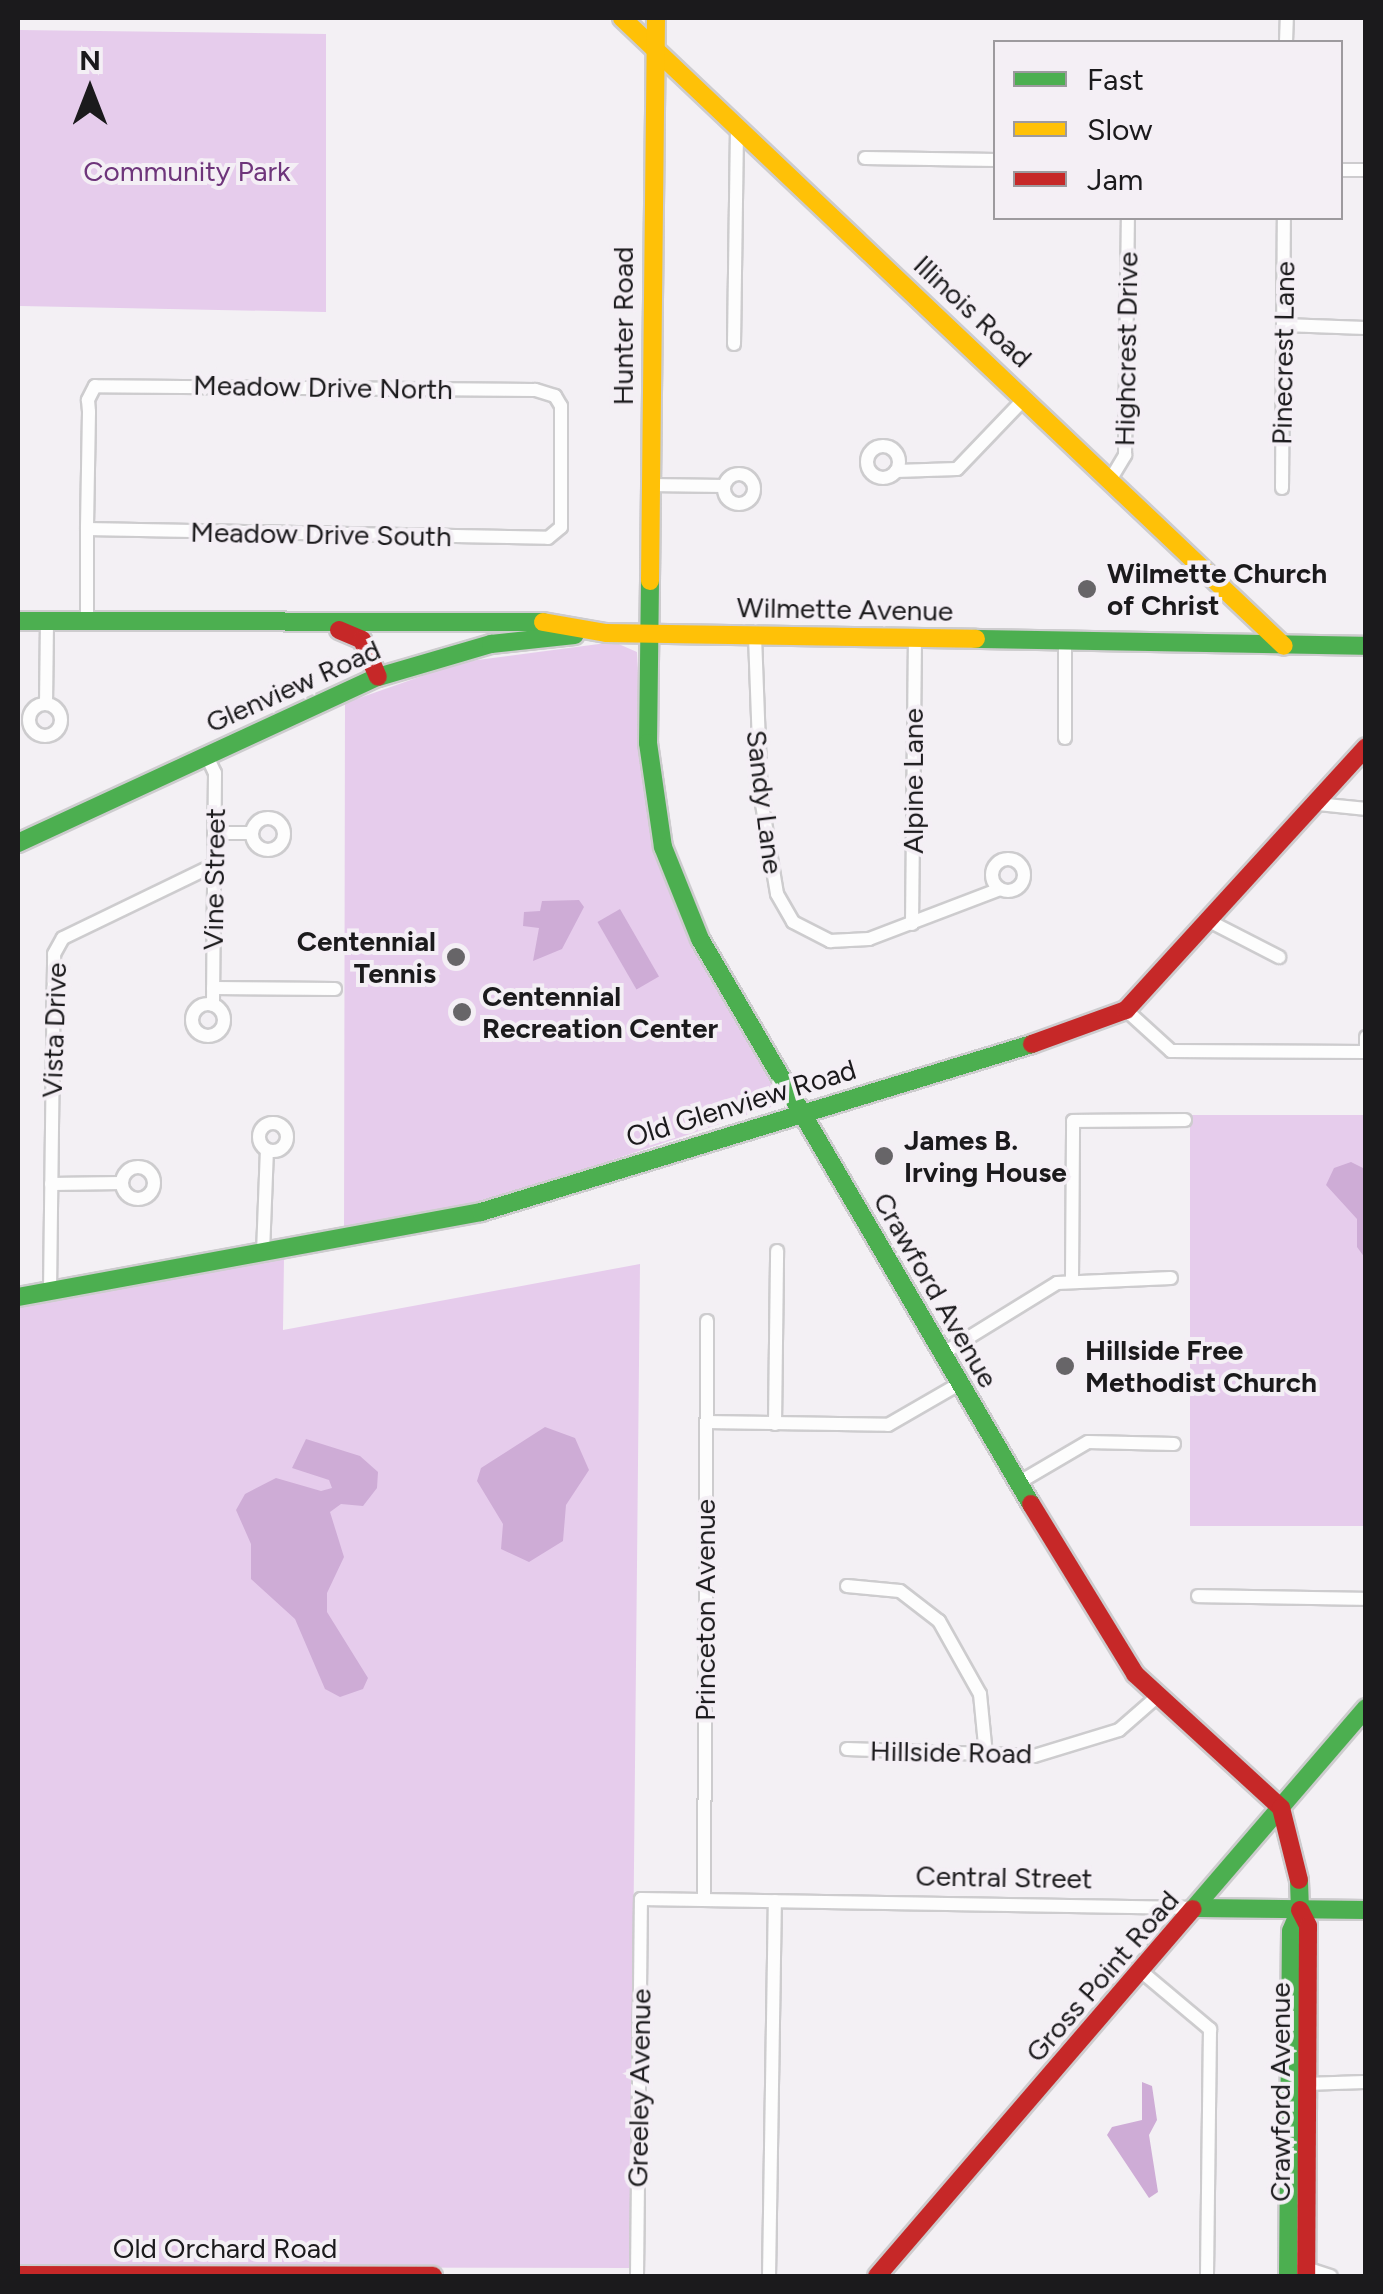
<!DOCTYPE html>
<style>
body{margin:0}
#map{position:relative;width:1383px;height:2294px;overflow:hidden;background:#f3f0f4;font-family:Figtree,sans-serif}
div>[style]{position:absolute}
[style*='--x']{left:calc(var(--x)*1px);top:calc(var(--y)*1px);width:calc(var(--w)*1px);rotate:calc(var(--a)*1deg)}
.green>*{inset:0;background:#e6ccec;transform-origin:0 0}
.water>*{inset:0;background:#ceacd6;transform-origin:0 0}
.roads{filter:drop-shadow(2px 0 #cdccce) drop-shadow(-2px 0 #cdccce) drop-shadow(0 2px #cdccce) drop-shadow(0 -2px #cdccce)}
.street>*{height:12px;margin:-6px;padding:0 6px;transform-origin:6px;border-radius:6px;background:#fdfdfd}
.street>.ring{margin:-6px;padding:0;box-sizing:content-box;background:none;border:12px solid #fdfdfd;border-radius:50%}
.fast>*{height:18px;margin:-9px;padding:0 9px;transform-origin:9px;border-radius:9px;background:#4caf50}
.slow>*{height:18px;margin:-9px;padding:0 9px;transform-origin:9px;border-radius:9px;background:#ffc107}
.jam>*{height:18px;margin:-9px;padding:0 9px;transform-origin:9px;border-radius:9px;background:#c62828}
.dots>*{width:28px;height:28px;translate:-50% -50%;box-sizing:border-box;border:5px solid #f4eff5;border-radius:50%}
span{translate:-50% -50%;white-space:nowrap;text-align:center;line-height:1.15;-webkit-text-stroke:8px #f4eff5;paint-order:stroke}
.park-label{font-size:28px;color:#6e357b}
.street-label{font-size:28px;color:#1b1a1c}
.poi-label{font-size:28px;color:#1b1a1c;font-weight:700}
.left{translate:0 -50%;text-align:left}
.right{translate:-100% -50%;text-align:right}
.frame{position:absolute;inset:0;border:20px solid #1b1a1c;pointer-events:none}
.legend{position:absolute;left:993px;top:40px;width:350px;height:180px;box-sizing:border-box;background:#f4eff5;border:2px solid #9d9a9e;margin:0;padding:12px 18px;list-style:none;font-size:30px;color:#1b1a1c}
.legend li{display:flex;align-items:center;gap:20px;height:50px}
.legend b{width:50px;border:2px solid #9d9a9e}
.north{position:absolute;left:40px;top:40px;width:100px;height:100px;-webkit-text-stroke:8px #f4eff5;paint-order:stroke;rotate:0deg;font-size:28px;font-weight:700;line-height:40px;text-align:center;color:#1b1a1c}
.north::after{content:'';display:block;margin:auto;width:35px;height:45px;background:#1b1a1c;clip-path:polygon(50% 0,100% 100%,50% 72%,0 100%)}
</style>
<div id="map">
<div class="green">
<div style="clip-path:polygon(18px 18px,20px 30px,326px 34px,326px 312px,20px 306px)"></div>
<div style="clip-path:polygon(614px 642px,637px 652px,643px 779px,677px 907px,773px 1087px,774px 1106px,514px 1193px,344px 1231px,345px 703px,462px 662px)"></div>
<div style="left:1190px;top:1115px;width:175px;height:411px"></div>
<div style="clip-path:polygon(284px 1258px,283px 1330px,640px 1264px,630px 2268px,18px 2267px,18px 1307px)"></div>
</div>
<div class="water">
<div style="clip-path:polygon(579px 900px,584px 907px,562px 949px,533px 961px,539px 928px,523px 926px,524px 912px,540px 911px,542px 901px)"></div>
<div style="left:620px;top:909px;width:78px;height:26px;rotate:60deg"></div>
<div style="clip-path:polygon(1351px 1162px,1365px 1169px,1365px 1258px,1357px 1247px,1357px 1219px,1326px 1185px,1334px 1168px)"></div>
<div style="clip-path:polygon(545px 1427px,575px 1438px,589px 1470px,566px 1505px,563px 1541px,529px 1562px,501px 1549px,503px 1524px,477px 1481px,481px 1468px)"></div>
<div style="clip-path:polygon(306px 1439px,360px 1456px,378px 1472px,377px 1488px,363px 1506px,341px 1504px,330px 1512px,344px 1557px,327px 1593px,327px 1612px,368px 1678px,363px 1689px,340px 1697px,325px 1689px,295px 1619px,251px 1579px,251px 1544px,236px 1510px,245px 1494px,276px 1478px,321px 1491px,332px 1488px,329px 1480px,292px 1468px)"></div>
<div style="clip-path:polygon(1142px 2082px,1152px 2086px,1157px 2120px,1149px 2135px,1158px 2192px,1149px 2198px,1107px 2135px,1112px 2127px,1142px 2120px)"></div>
</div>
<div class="roads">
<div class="street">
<div style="--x:1286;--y:42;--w:24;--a:-88"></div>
<div style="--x:865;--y:158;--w:131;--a:0.9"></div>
<div style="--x:1340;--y:170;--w:26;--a:0"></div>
<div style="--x:1283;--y:325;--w:83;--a:2.1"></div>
<div style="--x:734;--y:344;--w:218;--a:-89.2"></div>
<div class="ring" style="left:867px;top:446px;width:20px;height:20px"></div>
<div style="--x:896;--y:471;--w:61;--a:-1.9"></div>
<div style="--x:957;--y:469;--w:98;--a:-46.2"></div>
<div class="ring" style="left:724px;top:474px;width:18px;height:18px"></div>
<div style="--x:1112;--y:477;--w:26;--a:-59"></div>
<div style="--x:1125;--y:455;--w:237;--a:-89.3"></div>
<div style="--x:650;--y:485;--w:74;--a:0.8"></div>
<div style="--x:1282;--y:488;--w:270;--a:-89.6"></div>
<div style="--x:87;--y:529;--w:461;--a:1.1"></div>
<div style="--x:548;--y:538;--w:17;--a:-40"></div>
<div style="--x:561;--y:527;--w:121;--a:-90"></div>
<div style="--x:561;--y:406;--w:12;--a:-121"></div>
<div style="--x:555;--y:396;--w:21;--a:-163"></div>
<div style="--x:535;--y:390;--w:440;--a:-179.5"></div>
<div style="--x:95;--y:386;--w:16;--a:117"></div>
<div style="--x:88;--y:400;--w:12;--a:85"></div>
<div style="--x:89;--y:412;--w:117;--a:91"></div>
<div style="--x:87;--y:529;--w:93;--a:90"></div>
<div style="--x:755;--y:636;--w:162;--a:87.9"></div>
<div style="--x:761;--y:798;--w:97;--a:80.5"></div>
<div style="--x:777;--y:894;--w:32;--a:60"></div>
<div style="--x:793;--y:922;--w:42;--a:27.2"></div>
<div style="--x:830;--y:941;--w:39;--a:-3"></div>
<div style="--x:869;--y:939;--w:140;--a:-20.9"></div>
<div style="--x:1065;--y:640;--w:98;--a:90"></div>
<div class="ring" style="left:29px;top:704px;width:20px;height:20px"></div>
<div style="--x:46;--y:704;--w:83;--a:-89.3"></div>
<div style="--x:206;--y:754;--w:21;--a:65"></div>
<div style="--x:215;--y:773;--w:232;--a:90.5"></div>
<div style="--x:1317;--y:804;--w:49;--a:5.8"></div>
<div class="ring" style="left:252px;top:818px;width:20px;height:20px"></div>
<div style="--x:214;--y:833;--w:38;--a:0"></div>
<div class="ring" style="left:992px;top:859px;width:20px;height:20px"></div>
<div style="--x:1209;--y:921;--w:79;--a:27.2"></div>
<div style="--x:912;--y:924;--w:286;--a:-89.4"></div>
<div style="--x:213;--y:988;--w:122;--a:0.5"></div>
<div class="ring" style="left:192px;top:1004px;width:20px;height:20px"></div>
<div style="--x:1126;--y:1010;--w:61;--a:42.3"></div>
<div style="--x:1171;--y:1051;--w:195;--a:0.3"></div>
<div style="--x:1366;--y:1037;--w:14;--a:90"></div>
<div class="ring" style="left:259px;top:1123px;width:16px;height:16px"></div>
<div class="ring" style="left:122px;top:1167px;width:20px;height:20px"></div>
<div style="--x:51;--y:1184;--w:71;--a:-0.8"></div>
<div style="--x:263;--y:1253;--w:103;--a:-87.8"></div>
<div style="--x:1072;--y:1278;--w:157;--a:-89.6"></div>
<div style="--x:1073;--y:1121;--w:112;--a:-0.5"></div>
<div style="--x:50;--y:1292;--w:338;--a:-89.3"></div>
<div style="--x:54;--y:954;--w:18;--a:-61"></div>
<div style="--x:63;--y:938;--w:168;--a:-25.8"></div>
<div style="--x:942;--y:1354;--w:135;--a:-31.7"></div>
<div style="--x:1057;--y:1283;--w:114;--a:-2.5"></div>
<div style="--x:706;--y:1422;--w:182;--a:0.9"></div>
<div style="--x:888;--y:1425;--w:82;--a:-30"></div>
<div style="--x:775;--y:1424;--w:173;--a:-89.3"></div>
<div style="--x:1018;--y:1483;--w:81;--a:-30.4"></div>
<div style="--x:1088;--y:1442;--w:86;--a:1.3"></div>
<div style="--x:847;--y:1586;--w:53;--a:5.4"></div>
<div style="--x:900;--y:1591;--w:49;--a:37.6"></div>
<div style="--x:939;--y:1621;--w:84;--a:60.7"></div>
<div style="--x:980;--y:1694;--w:61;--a:84.4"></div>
<div style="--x:1198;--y:1596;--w:168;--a:1"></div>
<div style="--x:847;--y:1749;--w:187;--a:2.1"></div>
<div style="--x:1034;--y:1756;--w:89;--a:-17"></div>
<div style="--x:1119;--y:1730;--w:52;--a:-41.1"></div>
<div style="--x:704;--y:1900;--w:579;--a:-89.7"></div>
<div style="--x:1142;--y:1972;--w:89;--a:40"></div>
<div style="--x:1210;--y:2029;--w:247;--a:90.7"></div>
<div style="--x:1303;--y:2084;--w:63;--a:-1.8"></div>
<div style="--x:1306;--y:2268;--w:26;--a:18"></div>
<div style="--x:637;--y:2276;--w:377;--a:-89.4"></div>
<div style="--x:641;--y:1899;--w:557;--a:0.93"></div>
<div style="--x:769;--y:2276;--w:375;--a:-89.1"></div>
</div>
<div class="fast">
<div style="--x:650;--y:581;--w:162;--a:90.7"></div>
<div style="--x:648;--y:743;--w:105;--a:81.8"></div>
<div style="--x:663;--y:847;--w:99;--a:68.1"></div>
<div style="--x:700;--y:939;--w:655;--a:59.64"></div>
<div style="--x:18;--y:621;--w:525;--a:0.11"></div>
<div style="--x:976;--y:639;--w:390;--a:1"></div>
<div style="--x:18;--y:843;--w:396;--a:-24.8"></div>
<div style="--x:378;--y:677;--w:118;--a:-16.3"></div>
<div style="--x:491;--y:644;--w:84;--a:-6.1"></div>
<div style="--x:18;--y:1297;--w:471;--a:-10.4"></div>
<div style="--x:481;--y:1212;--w:576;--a:-16.96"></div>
<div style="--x:1198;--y:1908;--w:168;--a:0.7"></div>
<div style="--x:1193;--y:1909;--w:265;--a:-49.3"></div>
<div style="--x:1288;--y:2276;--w:345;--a:-89.5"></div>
<div style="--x:1291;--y:1931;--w:23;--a:-67"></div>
<div style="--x:1300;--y:1910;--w:30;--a:-92"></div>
</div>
<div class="slow">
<div style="--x:622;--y:18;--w:912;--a:43.49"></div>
<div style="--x:650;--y:581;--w:563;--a:-89.39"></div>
<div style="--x:543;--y:622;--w:64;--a:9.9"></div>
<div style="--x:606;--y:633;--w:370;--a:0.9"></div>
</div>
<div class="jam">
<div style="--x:339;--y:630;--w:25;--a:23"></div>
<div style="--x:362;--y:640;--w:40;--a:66.6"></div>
<div style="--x:1032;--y:1044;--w:100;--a:-19.9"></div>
<div style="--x:1126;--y:1010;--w:356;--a:-47.6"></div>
<div style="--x:1031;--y:1504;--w:199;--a:58.5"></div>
<div style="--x:1135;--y:1674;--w:198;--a:42.5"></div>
<div style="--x:1281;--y:1808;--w:74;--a:76"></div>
<div style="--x:1300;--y:1910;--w:18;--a:63"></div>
<div style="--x:1308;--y:1926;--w:350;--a:90.3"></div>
<div style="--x:18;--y:2275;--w:415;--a:0.1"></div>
<div style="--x:877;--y:2276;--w:484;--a:-49.3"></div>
</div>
</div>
<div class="dots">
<div style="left:1087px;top:589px;background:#676568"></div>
<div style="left:456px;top:957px;background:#676568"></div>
<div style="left:462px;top:1012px;background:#676568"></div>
<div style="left:884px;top:1156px;background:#676568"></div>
<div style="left:1065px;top:1366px;background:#676568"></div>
</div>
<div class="park-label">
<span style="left:187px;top:171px">Community Park</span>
</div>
<div class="street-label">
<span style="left:973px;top:311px;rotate:43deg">Illinois Road</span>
<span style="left:623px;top:326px;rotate:-90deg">Hunter Road</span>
<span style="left:1126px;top:349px;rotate:-89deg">Highcrest Drive</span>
<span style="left:1283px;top:353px;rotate:-89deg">Pinecrest Lane</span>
<span style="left:323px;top:387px;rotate:1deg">Meadow Drive North</span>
<span style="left:321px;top:534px;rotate:1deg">Meadow Drive South</span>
<span style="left:845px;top:609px;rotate:1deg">Wilmette Avenue</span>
<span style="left:293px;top:686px;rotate:-24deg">Glenview Road</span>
<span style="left:913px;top:781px;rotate:-90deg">Alpine Lane</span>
<span style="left:765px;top:802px;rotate:83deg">Sandy Lane</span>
<span style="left:214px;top:879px;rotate:-89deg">Vine Street</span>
<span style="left:54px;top:1030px;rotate:-88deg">Vista Drive</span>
<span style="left:741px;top:1103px;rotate:-17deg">Old Glenview Road</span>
<span style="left:936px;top:1290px;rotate:60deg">Crawford Avenue</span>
<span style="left:705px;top:1610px;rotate:-90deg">Princeton Avenue</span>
<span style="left:951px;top:1752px;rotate:1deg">Hillside Road</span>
<span style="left:1004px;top:1877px;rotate:1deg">Central Street</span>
<span style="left:1102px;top:1976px;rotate:-49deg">Gross Point Road</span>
<span style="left:639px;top:2088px;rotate:-89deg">Greeley Avenue</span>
<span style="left:1280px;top:2092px;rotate:-90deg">Crawford Avenue</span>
<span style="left:225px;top:2248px">Old Orchard Road</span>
</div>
<div class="poi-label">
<span class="left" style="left:1107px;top:589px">Wilmette Church<br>of Christ</span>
<span class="right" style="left:436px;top:957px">Centennial<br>Tennis</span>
<span class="left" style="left:482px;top:1012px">Centennial<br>Recreation Center</span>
<span class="left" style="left:904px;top:1156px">James B.<br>Irving House</span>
<span class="left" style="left:1085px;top:1366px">Hillside Free<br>Methodist Church</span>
</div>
<div class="frame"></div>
<ul class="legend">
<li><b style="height:12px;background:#4caf50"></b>Fast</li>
<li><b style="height:12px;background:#ffc107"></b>Slow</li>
<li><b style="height:12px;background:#c62828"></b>Jam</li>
</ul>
<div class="north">N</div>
</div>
